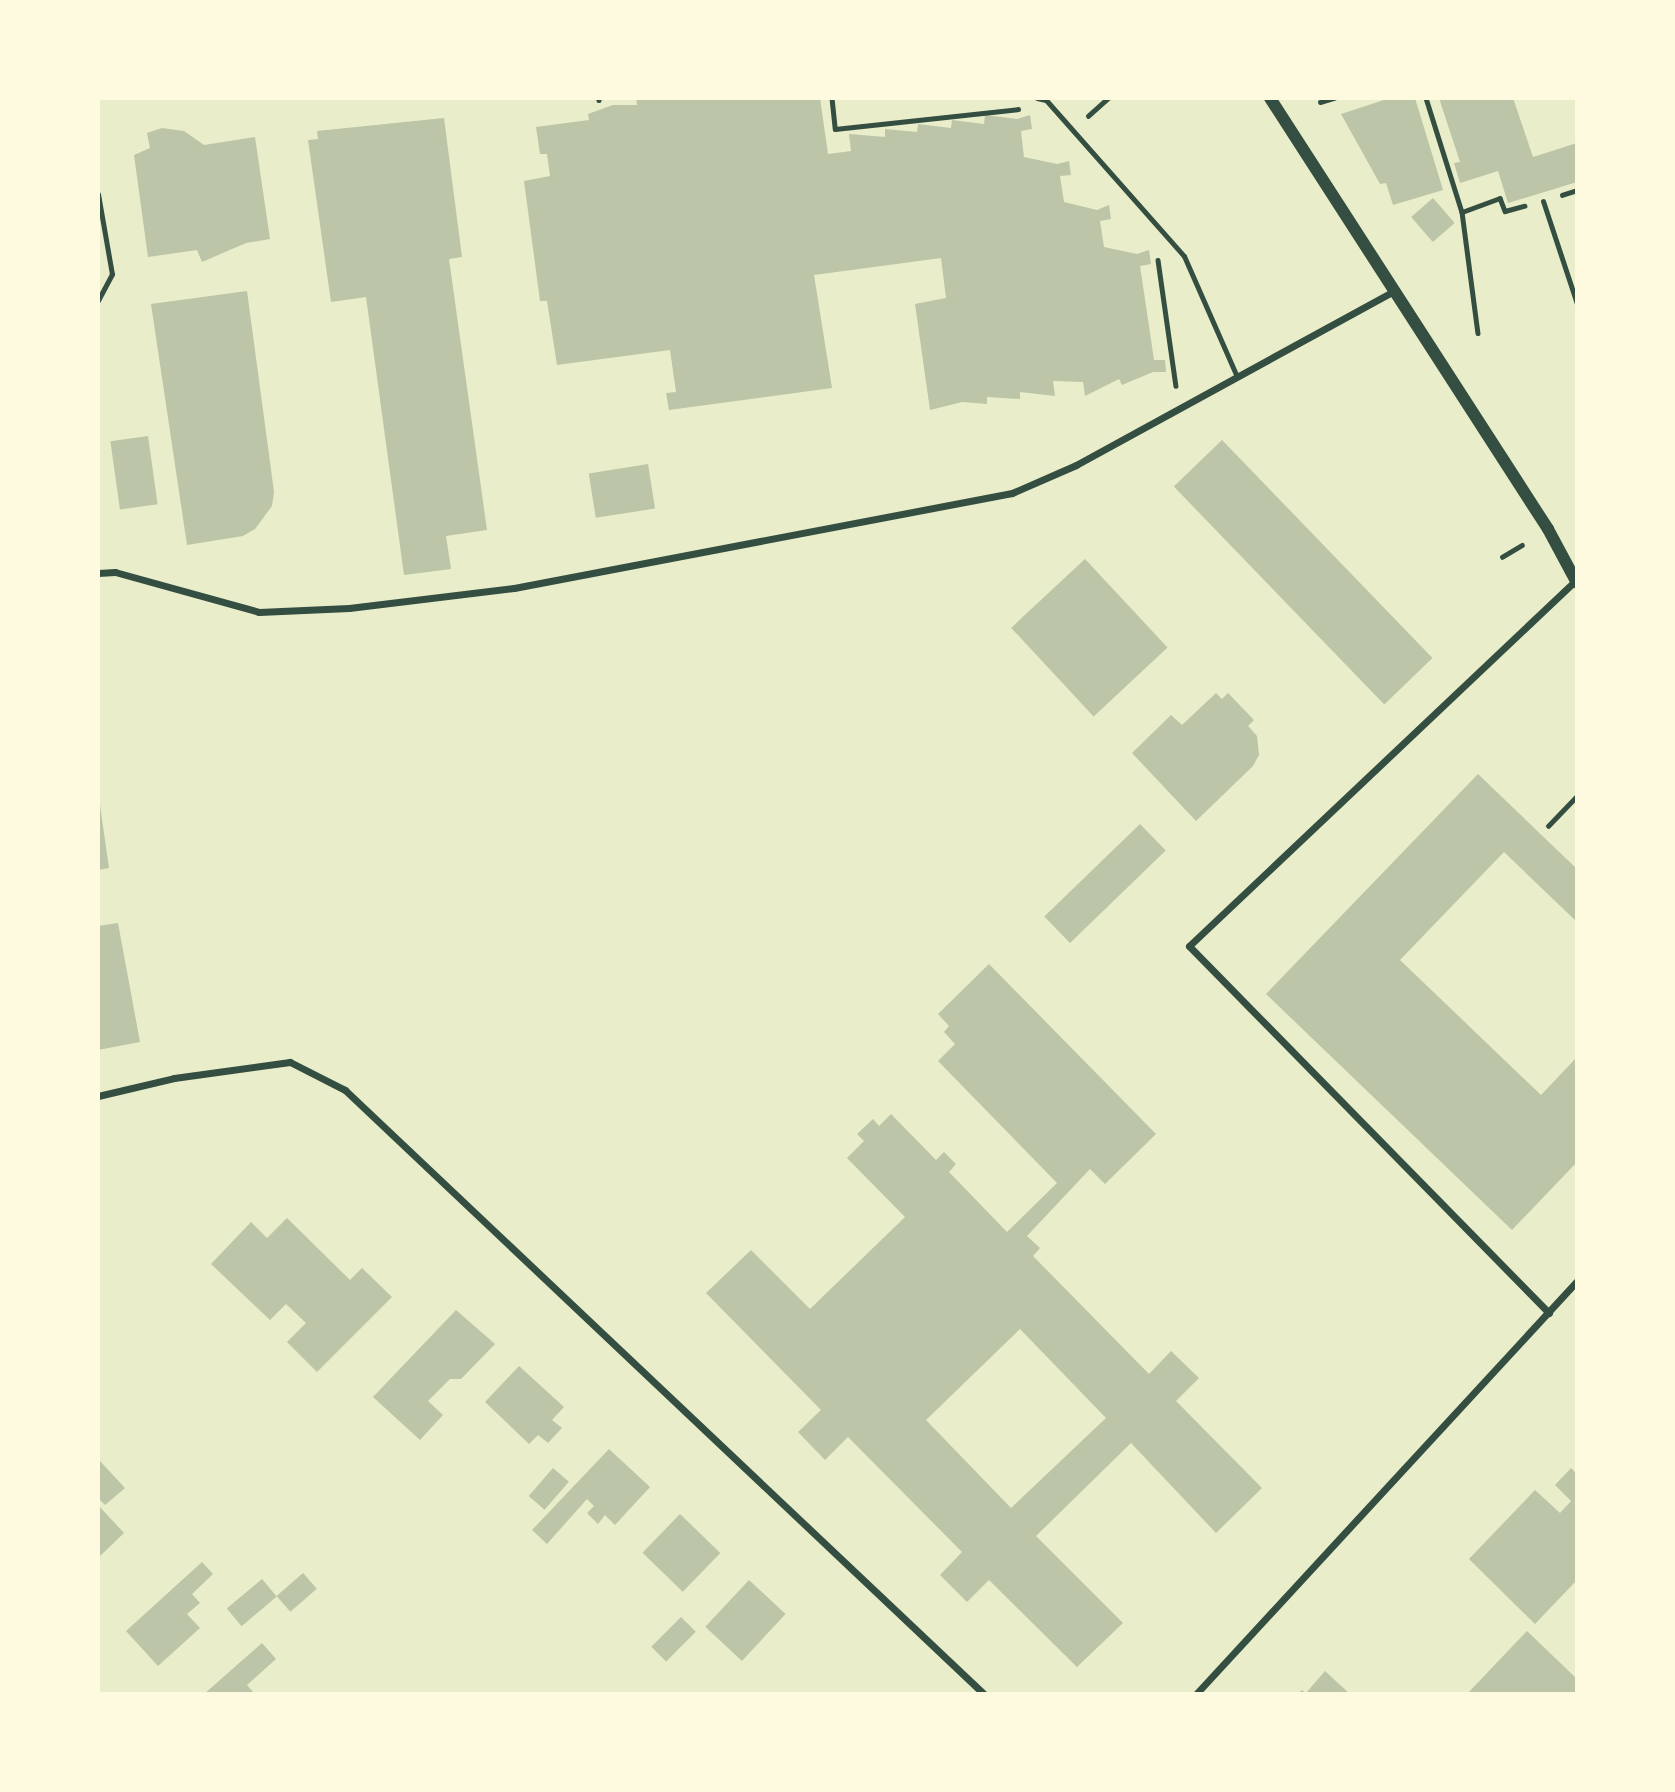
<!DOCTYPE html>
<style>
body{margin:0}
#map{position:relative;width:1675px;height:1792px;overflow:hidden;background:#e9edc9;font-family:Lora,serif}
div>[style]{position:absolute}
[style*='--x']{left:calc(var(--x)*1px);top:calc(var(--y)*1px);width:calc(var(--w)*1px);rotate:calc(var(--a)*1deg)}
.building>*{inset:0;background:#bcc5a7;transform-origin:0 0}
.path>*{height:4.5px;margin:-2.25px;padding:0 2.25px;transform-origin:2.25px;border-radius:2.25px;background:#344e41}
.service>*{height:5px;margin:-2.5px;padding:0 2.5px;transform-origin:2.5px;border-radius:2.5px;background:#344e41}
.minor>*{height:7px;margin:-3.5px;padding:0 3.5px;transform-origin:3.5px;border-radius:3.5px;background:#344e41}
.tertiary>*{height:12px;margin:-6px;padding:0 6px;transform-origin:6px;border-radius:6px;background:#344e41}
span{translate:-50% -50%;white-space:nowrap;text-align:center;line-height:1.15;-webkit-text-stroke:7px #fefae0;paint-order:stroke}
.frame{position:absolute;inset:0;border:100px solid #fefae0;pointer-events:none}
</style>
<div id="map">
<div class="building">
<div style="clip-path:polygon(636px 98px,820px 98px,828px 154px,851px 151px,849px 134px,885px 137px,885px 129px,917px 132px,918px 124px,951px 128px,952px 120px,984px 124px,985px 115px,1017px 119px,1030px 115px,1032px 129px,1021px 131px,1024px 157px,1057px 164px,1069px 161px,1071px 175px,1060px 176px,1064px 202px,1097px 210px,1109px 205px,1111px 219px,1100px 221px,1104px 247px,1137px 254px,1149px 250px,1151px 264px,1140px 266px,1154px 360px,1165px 360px,1166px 372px,1153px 372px,1122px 385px,1119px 379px,1085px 396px,1083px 382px,1053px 381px,1055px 396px,1020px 392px,1020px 399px,987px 397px,987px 404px,962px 402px,930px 410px,915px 304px,946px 298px,941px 258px,814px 275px,832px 388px,669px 410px,666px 393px,676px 392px,670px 350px,557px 365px,547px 301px,540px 301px,524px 181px,550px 176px,547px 154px,540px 154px,536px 127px,589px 120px,588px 114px,613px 105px,637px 105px)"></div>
<div style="clip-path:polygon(1390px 98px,1415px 98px,1443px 190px,1393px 205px,1386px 183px,1380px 184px,1341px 114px)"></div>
<div style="clip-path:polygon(1439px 98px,1513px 98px,1533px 157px,1577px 143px,1577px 182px,1508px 203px,1498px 171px,1460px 183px,1454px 163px,1460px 162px)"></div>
<div style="clip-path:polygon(444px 118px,462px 257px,449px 259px,487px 530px,446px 536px,451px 569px,404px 575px,366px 297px,331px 302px,308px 140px,318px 139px,317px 131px)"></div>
<div style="clip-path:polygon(162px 128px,184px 131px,204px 145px,255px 137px,270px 239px,246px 243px,202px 262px,197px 250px,148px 257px,134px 155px,150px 148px,147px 133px)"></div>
<div style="left:1433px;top:198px;width:33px;height:29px;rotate:49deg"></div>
<div style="clip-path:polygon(247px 291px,274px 492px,272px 506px,255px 529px,243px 536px,187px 545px,151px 304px)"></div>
<div style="left:148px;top:436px;width:69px;height:38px;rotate:82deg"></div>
<div style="left:1222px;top:440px;width:303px;height:67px;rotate:46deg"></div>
<div style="left:648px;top:464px;width:45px;height:60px;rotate:81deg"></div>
<div style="left:1085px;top:559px;width:121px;height:101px;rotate:47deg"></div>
<div style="clip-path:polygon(1216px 693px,1222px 699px,1228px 693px,1254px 720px,1248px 726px,1257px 736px,1259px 755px,1253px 766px,1196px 821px,1132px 753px,1171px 715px,1182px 725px)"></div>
<div style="clip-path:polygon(1478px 774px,1577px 869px,1577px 922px,1504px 852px,1400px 960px,1541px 1095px,1577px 1057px,1577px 1162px,1512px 1230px,1266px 994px)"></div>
<div style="clip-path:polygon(100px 805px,109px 868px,98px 870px,98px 806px)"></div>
<div style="left:1140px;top:824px;width:37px;height:133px;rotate:46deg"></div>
<div style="clip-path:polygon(118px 923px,140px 1042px,98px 1050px,98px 926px)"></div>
<div style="clip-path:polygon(evenodd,989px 964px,1156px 1134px,1105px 1184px,1090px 1169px,1027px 1236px,1040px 1248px,1033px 1256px,1149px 1374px,1171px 1351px,1199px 1378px,1176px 1401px,1262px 1488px,1216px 1533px,1131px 1443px,1036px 1536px,1123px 1623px,1077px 1667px,989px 1580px,967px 1602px,940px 1575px,962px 1552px,848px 1437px,825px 1460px,798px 1432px,821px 1410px,706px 1293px,751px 1250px,810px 1309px,905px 1217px,847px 1158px,864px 1141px,857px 1134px,873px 1119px,879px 1126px,891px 1114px,936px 1160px,944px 1152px,956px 1164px,949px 1172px,1007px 1232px,1057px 1183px,938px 1061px,955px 1044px,944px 1032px,949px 1026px,938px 1014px,989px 964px,1020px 1329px,1106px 1418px,1011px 1508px,926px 1420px,1020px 1329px)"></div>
<div style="clip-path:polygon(287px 1218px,350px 1280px,362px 1268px,392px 1297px,317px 1372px,287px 1342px,306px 1323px,286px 1304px,270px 1320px,211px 1264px,251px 1222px,267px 1238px)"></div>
<div style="clip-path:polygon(456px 1310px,495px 1344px,461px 1379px,450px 1379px,428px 1401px,443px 1415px,420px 1440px,373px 1397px)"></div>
<div style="clip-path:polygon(519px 1366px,564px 1407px,552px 1420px,562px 1428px,548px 1443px,538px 1435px,529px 1444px,485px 1402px)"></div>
<div style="clip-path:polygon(609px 1449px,650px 1487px,615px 1525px,605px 1515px,598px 1524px,587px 1513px,594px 1506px,587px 1499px,547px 1544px,532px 1530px)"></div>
<div style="clip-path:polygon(100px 1461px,125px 1488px,105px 1505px,98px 1498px)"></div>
<div style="left:553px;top:1468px;width:21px;height:37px;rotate:41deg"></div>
<div style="clip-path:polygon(1571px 1468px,1577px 1474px,1577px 1580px,1535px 1624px,1469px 1559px,1535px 1490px,1560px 1513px,1571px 1501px,1555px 1485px)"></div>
<div style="clip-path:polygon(98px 1505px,124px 1533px,98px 1558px)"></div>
<div style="left:680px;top:1514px;width:56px;height:54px;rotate:44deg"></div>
<div style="clip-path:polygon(202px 1562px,213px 1574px,192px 1594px,200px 1603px,187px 1614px,200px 1628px,158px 1666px,126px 1631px)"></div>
<div style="left:303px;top:1573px;width:21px;height:35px;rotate:49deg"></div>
<div style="left:262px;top:1579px;width:23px;height:46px;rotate:50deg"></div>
<div style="left:749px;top:1580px;width:50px;height:64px;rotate:43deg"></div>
<div style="left:681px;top:1617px;width:21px;height:42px;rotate:45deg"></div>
<div style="clip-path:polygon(1527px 1631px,1577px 1679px,1577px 1694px,1467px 1694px)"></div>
<div style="clip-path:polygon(262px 1643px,276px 1659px,247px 1685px,255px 1694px,204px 1694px)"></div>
<div style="clip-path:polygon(1325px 1671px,1350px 1694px,1298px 1694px,1302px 1690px,1306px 1693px)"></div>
</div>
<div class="path">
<div style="--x:599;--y:98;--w:2;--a:90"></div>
<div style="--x:832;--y:98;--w:31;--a:84"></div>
<div style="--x:835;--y:129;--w:184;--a:-6.2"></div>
<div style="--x:1426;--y:98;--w:120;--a:72.5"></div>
<div style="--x:1462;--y:212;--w:40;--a:-20.2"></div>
<div style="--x:1500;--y:198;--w:14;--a:69"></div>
<div style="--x:1505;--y:211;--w:20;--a:-15"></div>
<div style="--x:1320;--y:102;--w:15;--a:-16"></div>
<div style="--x:1088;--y:116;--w:27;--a:-42"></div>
<div style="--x:1562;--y:195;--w:16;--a:-18"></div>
<div style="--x:1462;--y:212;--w:122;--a:82.5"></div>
<div style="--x:1158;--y:260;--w:127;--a:81.9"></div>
<div style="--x:1502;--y:557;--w:23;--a:-31"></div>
<div style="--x:1548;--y:826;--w:42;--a:-46"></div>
</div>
<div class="service">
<div style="--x:1037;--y:98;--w:9;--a:13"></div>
<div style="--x:1046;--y:100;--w:208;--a:48.5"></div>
<div style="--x:1184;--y:256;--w:132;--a:66.3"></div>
<div style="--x:98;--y:194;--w:81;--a:80.1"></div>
<div style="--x:112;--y:274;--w:30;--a:118"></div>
<div style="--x:1543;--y:201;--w:108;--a:71.7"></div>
</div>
<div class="minor">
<div style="--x:98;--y:573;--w:17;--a:-3"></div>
<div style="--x:115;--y:572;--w:149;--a:15.5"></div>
<div style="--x:259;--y:612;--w:90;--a:-2.5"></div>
<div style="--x:349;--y:608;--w:166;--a:-6.9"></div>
<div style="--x:514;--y:588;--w:507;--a:-10.8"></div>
<div style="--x:1012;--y:493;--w:70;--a:-23.6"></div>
<div style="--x:1076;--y:465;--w:364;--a:-28.7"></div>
<div style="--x:98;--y:1096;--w:78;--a:-13.3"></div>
<div style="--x:174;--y:1078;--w:117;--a:-7.9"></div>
<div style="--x:290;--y:1062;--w:62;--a:27"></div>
<div style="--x:345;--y:1090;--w:879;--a:43.39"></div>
<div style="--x:1549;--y:1313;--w:514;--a:-134.45"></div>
<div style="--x:1189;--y:946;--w:533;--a:-43.4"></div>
<div style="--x:1196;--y:1694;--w:562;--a:-47.31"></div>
</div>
<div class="tertiary">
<div style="--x:1270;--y:98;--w:513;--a:57.18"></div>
<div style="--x:1548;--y:529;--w:61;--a:61.8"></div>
</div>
<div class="frame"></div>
</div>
